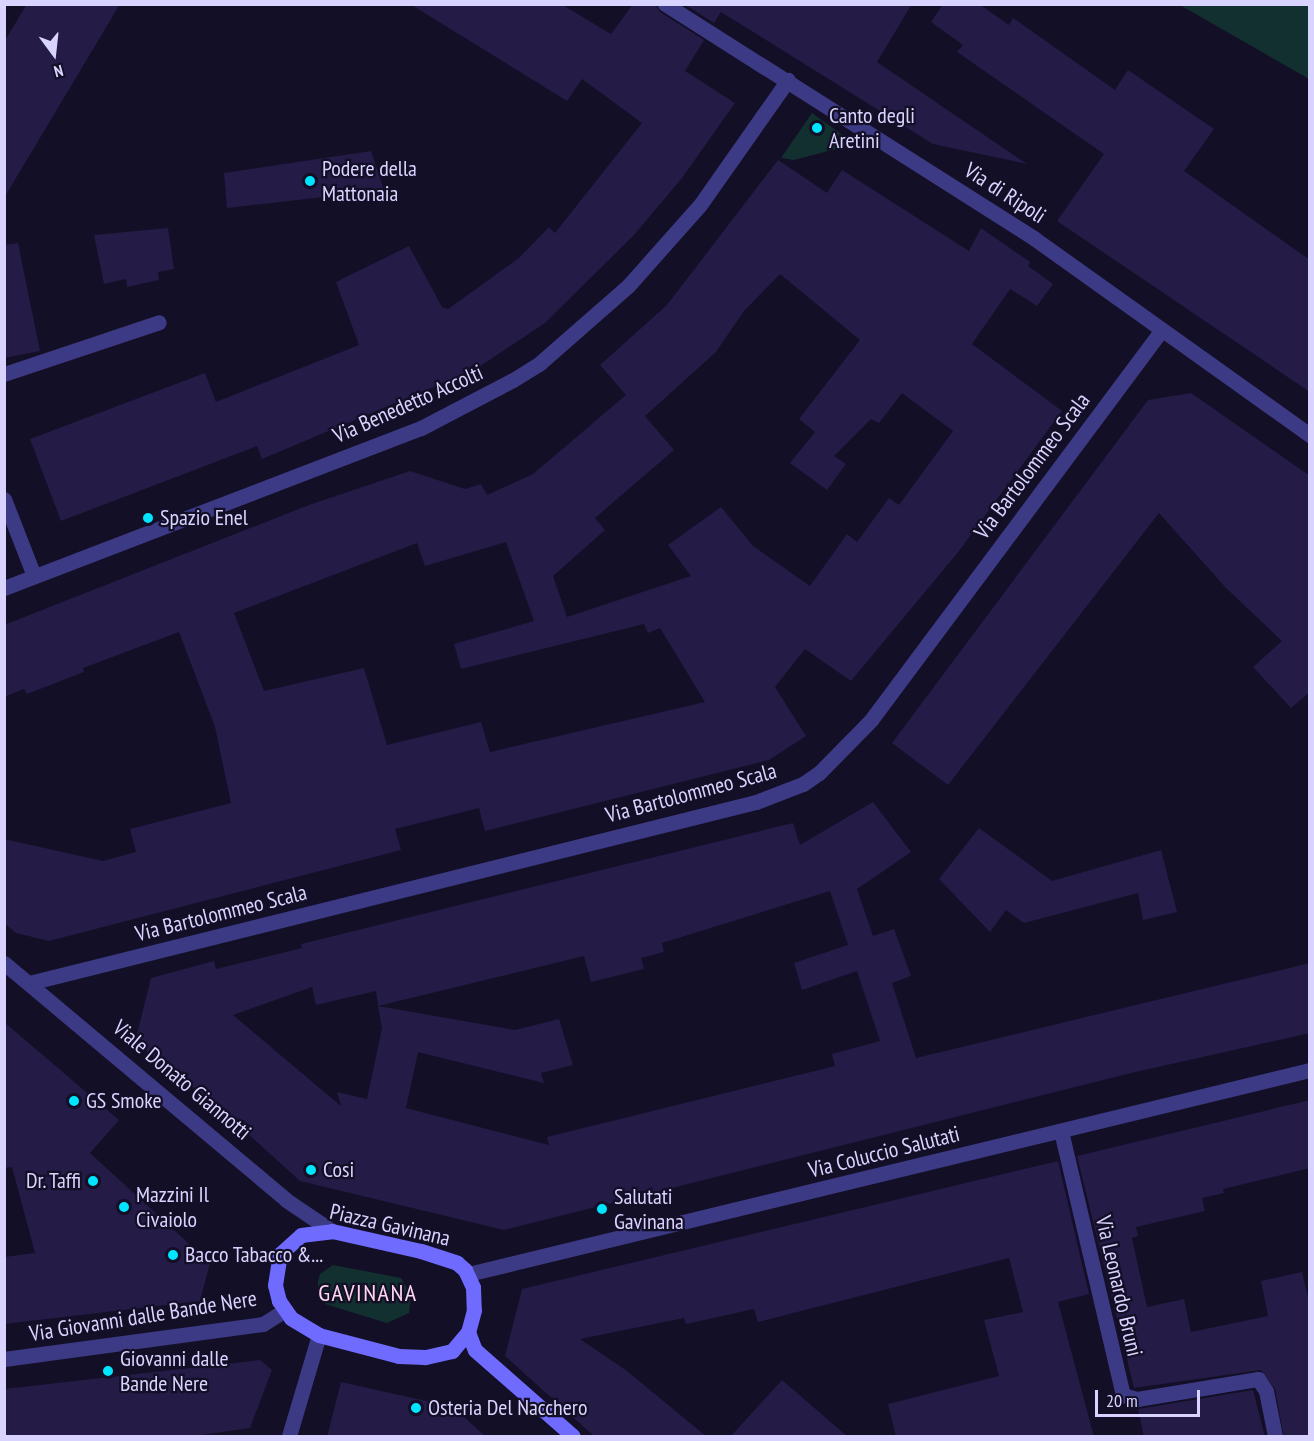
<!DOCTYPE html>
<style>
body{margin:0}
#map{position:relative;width:1314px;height:1441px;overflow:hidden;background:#130f26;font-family:"PT Sans Narrow",sans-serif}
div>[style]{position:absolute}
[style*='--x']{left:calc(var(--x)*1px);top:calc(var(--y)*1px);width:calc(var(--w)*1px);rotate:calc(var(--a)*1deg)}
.green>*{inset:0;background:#12302f}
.building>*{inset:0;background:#241b47}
.service>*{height:15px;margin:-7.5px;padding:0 7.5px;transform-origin:7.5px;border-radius:7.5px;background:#3d3a85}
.minor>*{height:15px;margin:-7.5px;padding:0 7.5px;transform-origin:7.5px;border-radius:7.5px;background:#3d3a85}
.tertiary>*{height:15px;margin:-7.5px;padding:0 7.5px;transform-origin:7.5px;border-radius:7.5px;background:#3d3a85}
.secondary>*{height:15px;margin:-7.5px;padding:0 7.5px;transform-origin:7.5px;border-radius:7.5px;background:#6f6bff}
.dots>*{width:16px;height:16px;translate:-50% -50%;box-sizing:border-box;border:3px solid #130f26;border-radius:50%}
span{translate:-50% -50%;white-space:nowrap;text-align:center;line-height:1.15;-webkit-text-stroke:4.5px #130f26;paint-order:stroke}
.poi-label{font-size:22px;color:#d9d4ff}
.left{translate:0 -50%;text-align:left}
.right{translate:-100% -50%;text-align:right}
.street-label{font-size:22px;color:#d9d4ff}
.neighbourhood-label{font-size:24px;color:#ffd6f0;letter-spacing:1.5px}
.frame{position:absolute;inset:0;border:6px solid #d9d4ff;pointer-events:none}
.north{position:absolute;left:24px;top:24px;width:60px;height:60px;-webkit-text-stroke:4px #130f26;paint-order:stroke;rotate:165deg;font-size:16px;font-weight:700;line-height:24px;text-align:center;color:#d9d4ff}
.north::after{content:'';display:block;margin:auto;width:21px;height:27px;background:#d9d4ff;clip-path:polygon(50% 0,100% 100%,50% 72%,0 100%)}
.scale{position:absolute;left:1095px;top:1390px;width:105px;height:27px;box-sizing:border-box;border:3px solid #d9d4ff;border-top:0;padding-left:8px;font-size:18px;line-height:21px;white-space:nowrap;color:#d9d4ff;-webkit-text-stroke:4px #130f26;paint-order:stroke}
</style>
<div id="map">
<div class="green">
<div style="clip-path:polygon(1180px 5px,1309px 5px,1309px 79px)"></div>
<div style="clip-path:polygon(812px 113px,855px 144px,794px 160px,781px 158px)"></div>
<div style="clip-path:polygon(333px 1265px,401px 1278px,411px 1295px,409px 1313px,387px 1323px,325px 1304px,318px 1291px,318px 1281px,320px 1274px)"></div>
</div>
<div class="building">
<div style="clip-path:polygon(27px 4px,120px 4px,4px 198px,4px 42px)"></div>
<div style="clip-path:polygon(410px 4px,561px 4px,611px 34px,633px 4px,655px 4px,660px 12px,704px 40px,685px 71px,735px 103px,682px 178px,634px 235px,545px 323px,476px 369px,262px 459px,257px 446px,61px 521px,30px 439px,205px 373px,216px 402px,359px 345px,336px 282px,409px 246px,442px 307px,448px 309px,519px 258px,549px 227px,555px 233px,642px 123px,582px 79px,567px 101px)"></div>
<div style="clip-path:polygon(684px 4px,912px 4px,877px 62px,1027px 164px,933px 144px,721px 12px,714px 23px)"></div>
<div style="clip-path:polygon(943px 4px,979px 4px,1009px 25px,1013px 18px,1115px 90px,1128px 70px,1214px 129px,1184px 171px,1310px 260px,1310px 392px,1057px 221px,1104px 154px,957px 52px,963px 45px,931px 22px)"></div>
<div style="clip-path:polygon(371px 151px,384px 190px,227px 208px,224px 173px)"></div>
<div style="clip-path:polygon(evenodd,778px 160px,827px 193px,842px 170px,969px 251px,981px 228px,1030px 262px,1028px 266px,1053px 284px,1037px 306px,1010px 289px,972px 344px,1062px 411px,959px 551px,851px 681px,805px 649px,775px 687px,806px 736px,769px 760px,485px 831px,479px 808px,395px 829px,401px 850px,49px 941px,16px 933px,4px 923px,4px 839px,103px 861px,136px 852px,130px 829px,231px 803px,215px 727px,179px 632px,83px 668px,84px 672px,27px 694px,24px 689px,4px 697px,4px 625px,309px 505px,410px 471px,465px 489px,481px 484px,487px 495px,533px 474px,626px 395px,600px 365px,667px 305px,778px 160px,780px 274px,860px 340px,799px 419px,815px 432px,790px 463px,827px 490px,846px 464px,834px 456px,871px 419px,879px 423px,902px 393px,953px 431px,899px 505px,889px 498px,857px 542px,847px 534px,810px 586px,753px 546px,721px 507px,668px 545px,691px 576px,567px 617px,553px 576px,605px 530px,595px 518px,674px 450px,645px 416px,716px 352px,744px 311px,780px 274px,778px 160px,506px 542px,534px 621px,454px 644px,461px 669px,644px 624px,648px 633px,660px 628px,705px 702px,490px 752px,481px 722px,387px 745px,364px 668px,264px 691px,234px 613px,417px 543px,425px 566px,506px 542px)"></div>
<div style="clip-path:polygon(168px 228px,174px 269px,158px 272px,159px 280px,127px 287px,126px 279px,104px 284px,94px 235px)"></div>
<div style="clip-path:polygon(18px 243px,40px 351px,4px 358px,4px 245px)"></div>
<div style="clip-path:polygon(1191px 393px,1310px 476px,1310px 692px,1291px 708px,1253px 667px,1282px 641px,1226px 588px,1159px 513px,948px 785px,892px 743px,1148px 400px)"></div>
<div style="clip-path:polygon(evenodd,873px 802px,911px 852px,857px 889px,873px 936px,894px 929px,911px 976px,892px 983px,916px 1058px,1310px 963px,1310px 1033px,1131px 1073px,504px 1230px,300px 1181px,224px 1112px,135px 1042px,151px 978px,214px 961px,216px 969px,302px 948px,301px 944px,793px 823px,800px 845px,873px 802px,830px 891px,848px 945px,794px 963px,802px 990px,857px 971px,880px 1041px,832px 1054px,835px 1066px,547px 1137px,549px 1145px,406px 1108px,418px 1052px,544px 1083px,541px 1073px,573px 1065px,559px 1019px,515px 1030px,378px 1006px,382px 1028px,367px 1099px,337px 1092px,341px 1106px,233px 1015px,312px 987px,316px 1005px,376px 991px,378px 1006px,584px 956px,591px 982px,644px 969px,641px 958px,664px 952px,662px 943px,830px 891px)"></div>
<div style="clip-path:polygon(979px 828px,1052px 881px,1161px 850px,1177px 912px,1143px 920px,1138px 893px,1024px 923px,1006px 910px,990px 932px,939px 879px)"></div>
<div style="clip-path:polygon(4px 1022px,119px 1120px,90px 1153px,210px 1263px,200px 1301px,4px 1324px,4px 1257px,35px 1253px,12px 1167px,4px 1168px)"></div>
<div style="clip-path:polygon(1310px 1100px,1310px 1168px,1223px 1189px,1224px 1193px,1202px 1198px,1205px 1211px,1136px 1227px,1138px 1236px,1132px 1238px,1147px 1307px,1184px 1299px,1191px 1332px,1268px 1316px,1261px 1281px,1302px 1272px,1310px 1306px,1310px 1437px,1284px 1437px,1275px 1389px,1261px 1370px,1134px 1388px,1077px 1156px)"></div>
<div style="clip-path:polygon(1058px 1161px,1089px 1294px,1058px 1302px,1094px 1437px,896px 1437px,888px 1404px,999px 1376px,984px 1320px,1023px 1312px,1009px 1258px,758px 1322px,754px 1309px,686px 1324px,684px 1318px,580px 1339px,627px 1371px,707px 1437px,595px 1437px,505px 1356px,522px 1289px)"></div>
<div style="clip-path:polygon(260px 1360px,272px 1370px,250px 1428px,187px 1437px,4px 1437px,4px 1389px)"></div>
<div style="clip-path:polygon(782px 1380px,848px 1437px,730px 1437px)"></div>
<div style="clip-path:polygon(341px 1382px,453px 1407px,486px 1437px,327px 1437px)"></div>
<div style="clip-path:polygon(1253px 1390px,1265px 1437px,1144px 1437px,1138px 1409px)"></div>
</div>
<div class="service">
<div style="--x:4;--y:374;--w:163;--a:-18.5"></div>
<div style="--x:4;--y:499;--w:83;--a:68.7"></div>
</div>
<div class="minor">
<div style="--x:665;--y:4;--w:438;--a:32.4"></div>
<div style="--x:1035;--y:239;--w:338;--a:35.5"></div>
<div style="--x:4;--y:588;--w:447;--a:-21"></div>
<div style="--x:421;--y:428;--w:104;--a:-27.6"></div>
<div style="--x:513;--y:380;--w:32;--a:-32"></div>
<div style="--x:540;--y:363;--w:117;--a:-41.2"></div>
<div style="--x:628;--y:286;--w:108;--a:-48.4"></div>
<div style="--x:700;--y:205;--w:153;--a:-54.9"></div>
<div style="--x:29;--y:983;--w:749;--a:-13.98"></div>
<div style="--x:756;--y:802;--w:50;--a:-21"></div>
<div style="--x:803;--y:784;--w:19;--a:-35"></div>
<div style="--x:819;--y:773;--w:74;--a:-45.5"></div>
<div style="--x:871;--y:720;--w:485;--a:-53.3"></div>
<div style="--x:1061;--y:1131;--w:271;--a:76.8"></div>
<div style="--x:1123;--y:1395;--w:15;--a:16"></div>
<div style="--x:1137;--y:1399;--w:123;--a:-9.4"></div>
<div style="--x:1258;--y:1379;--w:14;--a:56"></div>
<div style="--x:1266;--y:1391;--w:46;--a:78.7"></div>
<div style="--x:468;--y:1274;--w:866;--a:-13.62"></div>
<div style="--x:4;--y:1359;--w:261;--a:-7.7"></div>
<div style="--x:263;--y:1324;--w:26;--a:-32"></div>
<div style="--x:289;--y:1436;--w:105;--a:-73.5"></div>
</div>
<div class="tertiary">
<div style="--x:4;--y:963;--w:368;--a:40"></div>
<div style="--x:286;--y:1200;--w:55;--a:34"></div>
</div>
<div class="secondary">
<div style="--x:332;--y:1231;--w:91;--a:12.7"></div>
<div style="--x:421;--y:1251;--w:38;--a:18"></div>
<div style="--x:457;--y:1263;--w:11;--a:41"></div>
<div style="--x:465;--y:1270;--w:19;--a:65"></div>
<div style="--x:473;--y:1287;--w:23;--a:88"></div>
<div style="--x:474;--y:1310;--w:23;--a:105"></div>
<div style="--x:468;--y:1332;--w:25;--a:130"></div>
<div style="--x:452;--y:1351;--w:28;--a:167"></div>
<div style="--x:425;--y:1357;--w:26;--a:-178"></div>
<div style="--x:399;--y:1356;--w:83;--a:-165.3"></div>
<div style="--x:319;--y:1335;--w:33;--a:-149"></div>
<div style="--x:291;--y:1318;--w:21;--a:-125"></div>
<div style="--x:279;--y:1301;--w:16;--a:-104"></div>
<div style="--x:275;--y:1285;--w:31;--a:-81"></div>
<div style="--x:280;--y:1254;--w:28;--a:-42"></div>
<div style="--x:301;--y:1235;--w:31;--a:-7"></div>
<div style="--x:468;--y:1332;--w:19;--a:69"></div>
<div style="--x:475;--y:1350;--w:130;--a:41.3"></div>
</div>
<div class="dots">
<div style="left:817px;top:128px;background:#00e5ff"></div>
<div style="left:310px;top:181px;background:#00e5ff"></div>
<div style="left:148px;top:518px;background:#00e5ff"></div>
<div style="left:74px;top:1101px;background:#00e5ff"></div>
<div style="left:311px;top:1170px;background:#00e5ff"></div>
<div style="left:93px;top:1181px;background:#00e5ff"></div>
<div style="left:124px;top:1207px;background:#00e5ff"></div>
<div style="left:602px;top:1209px;background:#00e5ff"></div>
<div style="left:173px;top:1255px;background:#00e5ff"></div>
<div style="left:108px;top:1371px;background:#00e5ff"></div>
<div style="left:416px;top:1408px;background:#00e5ff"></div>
</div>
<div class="poi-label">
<span class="left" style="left:829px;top:128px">Canto degli<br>Aretini</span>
<span class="left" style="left:322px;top:181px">Podere della<br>Mattonaia</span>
<span class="left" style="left:160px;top:518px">Spazio Enel</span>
<span class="left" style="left:86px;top:1101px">GS Smoke</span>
<span class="left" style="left:323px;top:1170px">Cosi</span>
<span class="right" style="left:81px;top:1181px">Dr. Taffi</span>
<span class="left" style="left:136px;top:1207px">Mazzini Il<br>Civaiolo</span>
<span class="left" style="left:614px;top:1209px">Salutati<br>Gavinana</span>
<span class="left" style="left:185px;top:1255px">Bacco Tabacco &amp;...</span>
<span class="left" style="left:120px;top:1371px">Giovanni dalle<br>Bande Nere</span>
<span class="left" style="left:428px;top:1408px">Osteria Del Nacchero</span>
</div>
<div class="street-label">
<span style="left:1005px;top:193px;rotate:33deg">Via di Ripoli</span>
<span style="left:408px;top:404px;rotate:-24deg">Via Benedetto Accolti</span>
<span style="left:1032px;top:466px;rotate:-53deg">Via Bartolommeo Scala</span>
<span style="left:691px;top:793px;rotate:-15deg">Via Bartolommeo Scala</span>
<span style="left:221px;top:913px;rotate:-14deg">Via Bartolommeo Scala</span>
<span style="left:182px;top:1080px;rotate:40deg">Viale Donato Giannotti</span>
<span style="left:884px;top:1152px;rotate:-14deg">Via Coluccio Salutati</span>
<span style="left:390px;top:1225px;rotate:13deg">Piazza Gavinana</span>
<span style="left:1119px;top:1286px;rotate:77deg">Via Leonardo Bruni</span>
<span style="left:143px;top:1316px;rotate:-9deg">Via Giovanni dalle Bande Nere</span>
</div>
<div class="neighbourhood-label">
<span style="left:368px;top:1293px">GAVINANA</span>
</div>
<div class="frame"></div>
<div class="north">N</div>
<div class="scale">20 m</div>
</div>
